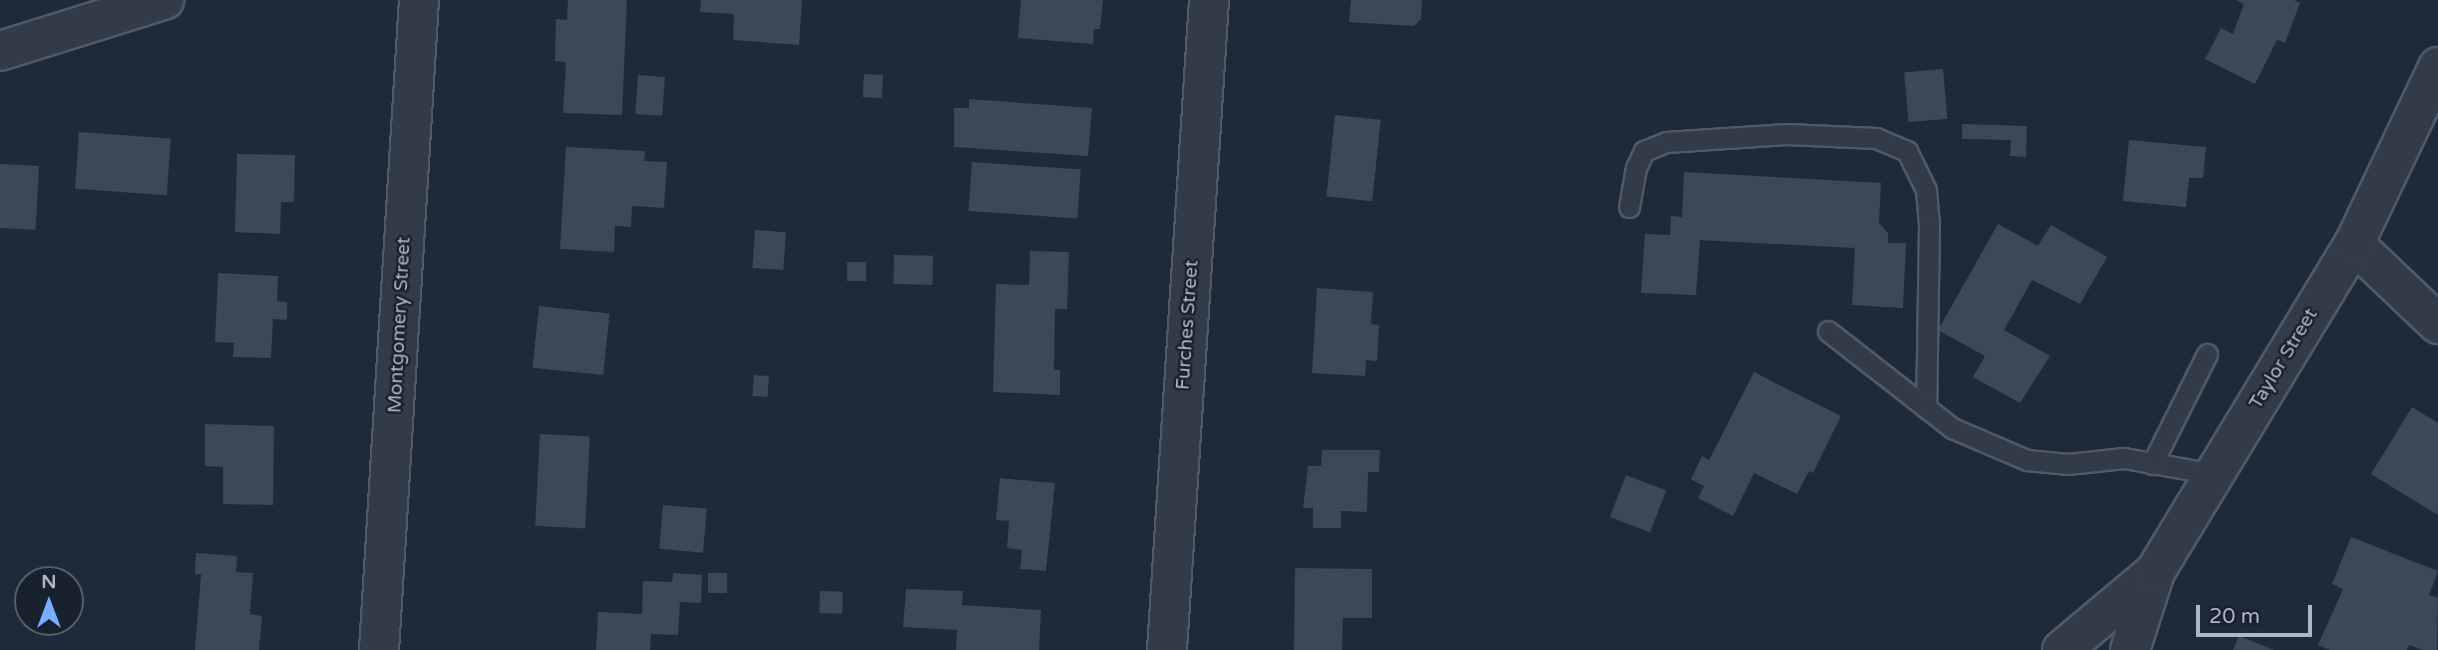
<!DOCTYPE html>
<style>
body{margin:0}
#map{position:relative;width:2438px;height:650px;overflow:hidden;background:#1e2a39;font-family:"Varela Round",sans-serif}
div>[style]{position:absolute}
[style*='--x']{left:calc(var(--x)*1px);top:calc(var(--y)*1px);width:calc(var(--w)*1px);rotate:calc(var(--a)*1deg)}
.building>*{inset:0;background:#3a4859;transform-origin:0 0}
.roads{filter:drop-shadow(2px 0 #505967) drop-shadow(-2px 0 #505967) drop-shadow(0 2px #505967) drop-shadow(0 -2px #505967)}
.service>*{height:19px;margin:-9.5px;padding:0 9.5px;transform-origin:9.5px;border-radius:9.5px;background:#323c49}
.minor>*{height:38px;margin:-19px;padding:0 19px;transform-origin:19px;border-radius:19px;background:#323c49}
span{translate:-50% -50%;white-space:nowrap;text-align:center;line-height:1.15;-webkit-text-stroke:5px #18212e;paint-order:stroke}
.street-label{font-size:19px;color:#acb6c6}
.north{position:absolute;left:14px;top:566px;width:70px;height:70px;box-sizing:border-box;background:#18212e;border:2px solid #535d6b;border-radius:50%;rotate:0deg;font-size:19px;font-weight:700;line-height:28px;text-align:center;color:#acb6c6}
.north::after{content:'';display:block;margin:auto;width:24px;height:32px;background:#79adff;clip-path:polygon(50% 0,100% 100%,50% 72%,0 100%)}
.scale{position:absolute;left:2196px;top:605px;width:116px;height:32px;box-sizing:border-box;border:4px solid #acb6c6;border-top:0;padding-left:9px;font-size:21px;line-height:24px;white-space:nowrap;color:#acb6c6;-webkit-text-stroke:5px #18212e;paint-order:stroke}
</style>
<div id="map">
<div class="building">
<div style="clip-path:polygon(568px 0,627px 0,622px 115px,563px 113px,566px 62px,555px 61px,556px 19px,567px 20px)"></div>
<div style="clip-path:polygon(701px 0,802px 0,799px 45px,733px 40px,734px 14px,700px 12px)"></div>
<div style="clip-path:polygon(1021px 0,1103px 0,1100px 29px,1094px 29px,1093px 44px,1018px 38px)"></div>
<div style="clip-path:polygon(1351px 0,1422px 0,1421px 19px,1414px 26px,1349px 22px)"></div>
<div style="clip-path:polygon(2236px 0,2294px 0,2300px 3px,2285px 43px,2277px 40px,2255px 84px,2205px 59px,2221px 28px,2233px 34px,2244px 4px)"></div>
<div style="left:1943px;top:69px;width:50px;height:39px;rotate:85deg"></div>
<div style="left:864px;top:74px;width:19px;height:23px;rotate:3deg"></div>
<div style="left:638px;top:75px;width:27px;height:39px;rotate:4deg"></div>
<div style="clip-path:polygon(969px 99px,1092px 108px,1088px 156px,954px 147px,954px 108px,969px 108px)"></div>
<div style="left:1335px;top:115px;width:46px;height:82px;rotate:6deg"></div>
<div style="clip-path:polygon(1962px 124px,2027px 126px,2026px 157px,2010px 156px,2011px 140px,1962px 139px)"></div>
<div style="left:79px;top:132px;width:92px;height:57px;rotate:4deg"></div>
<div style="clip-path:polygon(2129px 140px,2206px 147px,2203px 178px,2189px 178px,2186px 207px,2123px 201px)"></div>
<div style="clip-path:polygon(566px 147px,645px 151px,644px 161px,667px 162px,664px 208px,632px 206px,631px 227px,615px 226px,614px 252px,560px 249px)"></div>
<div style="clip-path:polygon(237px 154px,295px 155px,294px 202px,281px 202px,280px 234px,235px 232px)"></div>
<div style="left:972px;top:162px;width:109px;height:49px;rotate:4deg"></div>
<div style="left:0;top:164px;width:39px;height:64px;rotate:3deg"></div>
<div style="clip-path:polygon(1684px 172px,1881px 183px,1879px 223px,1888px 233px,1888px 243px,1906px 243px,1903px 308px,1852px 305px,1855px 248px,1700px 240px,1696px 295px,1641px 293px,1645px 234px,1670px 235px,1671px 216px,1682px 217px)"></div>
<div style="clip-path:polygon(1998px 224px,2038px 246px,2051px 225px,2107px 257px,2080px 304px,2032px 280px,2004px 330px,2050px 356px,2020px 403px,1973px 377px,1985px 356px,1938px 330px)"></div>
<div style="left:755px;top:230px;width:31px;height:38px;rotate:4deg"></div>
<div style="clip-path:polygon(1030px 251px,1069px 252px,1067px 309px,1055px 309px,1054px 370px,1060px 370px,1060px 395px,993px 392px,996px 284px,1029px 285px)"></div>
<div style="left:894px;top:255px;width:39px;height:29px;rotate:1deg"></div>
<div style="left:847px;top:262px;width:19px;height:19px"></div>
<div style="clip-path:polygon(218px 273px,278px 276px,277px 301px,287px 302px,287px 320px,273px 319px,271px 358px,233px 357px,234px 343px,215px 342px)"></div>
<div style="clip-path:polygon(1317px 288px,1373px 292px,1371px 324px,1379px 325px,1377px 361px,1366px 360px,1365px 376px,1312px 373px)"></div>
<div style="left:539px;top:306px;width:71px;height:62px;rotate:6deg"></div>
<div style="clip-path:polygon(1754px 372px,1841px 416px,1813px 473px,1809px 471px,1797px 494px,1754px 473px,1733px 516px,1698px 498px,1704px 486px,1691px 479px,1702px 456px,1709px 460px)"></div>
<div style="left:754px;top:375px;width:15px;height:21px;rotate:4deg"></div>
<div style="clip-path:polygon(2412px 407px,2438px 423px,2438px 515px,2371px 474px)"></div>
<div style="clip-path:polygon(205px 424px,274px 426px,273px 505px,223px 504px,223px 467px,205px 466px)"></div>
<div style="left:540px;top:434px;width:50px;height:92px;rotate:3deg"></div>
<div style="clip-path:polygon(1322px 450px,1380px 450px,1379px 472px,1368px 472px,1367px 512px,1341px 511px,1341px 528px,1313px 528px,1313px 508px,1303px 508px,1308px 466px,1321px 466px)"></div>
<div style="left:1626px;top:475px;width:43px;height:45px;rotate:21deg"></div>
<div style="clip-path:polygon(1000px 478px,1055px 483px,1046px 571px,1020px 569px,1022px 550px,1007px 548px,1009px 521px,996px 520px)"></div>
<div style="left:663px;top:505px;width:44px;height:44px;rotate:5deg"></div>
<div style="clip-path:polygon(2351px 537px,2438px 571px,2429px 595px,2438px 598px,2437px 650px,2423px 650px,2409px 645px,2407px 650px,2330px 650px,2318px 645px,2343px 589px,2332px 584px)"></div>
<div style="clip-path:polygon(196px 553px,237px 556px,236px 572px,253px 573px,250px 614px,262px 616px,259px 650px,195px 650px,201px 574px,195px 574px)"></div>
<div style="clip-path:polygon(1295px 568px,1372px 569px,1372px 618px,1343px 618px,1342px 650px,1294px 650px)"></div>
<div style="clip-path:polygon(673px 573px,702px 575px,701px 603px,680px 602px,678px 635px,651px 634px,650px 650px,596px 650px,598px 612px,642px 614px,643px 581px,672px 582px)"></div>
<div style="left:708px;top:573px;width:19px;height:20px"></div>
<div style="clip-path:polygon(906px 589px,963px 591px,962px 605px,1041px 610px,1039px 650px,956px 650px,957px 630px,903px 627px)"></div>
<div style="left:820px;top:591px;width:23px;height:22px;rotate:2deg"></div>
<div style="clip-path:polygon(2239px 636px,2274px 650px,2233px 650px)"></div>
</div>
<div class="roads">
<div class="service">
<div style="--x:1629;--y:207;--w:40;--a:-80"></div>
<div style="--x:1636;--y:168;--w:19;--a:-65"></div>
<div style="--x:1644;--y:151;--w:24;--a:-22"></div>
<div style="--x:1666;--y:142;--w:121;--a:-3.8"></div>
<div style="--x:1787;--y:134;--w:89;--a:2.6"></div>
<div style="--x:1876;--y:138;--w:34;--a:23"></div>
<div style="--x:1907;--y:151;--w:43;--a:64"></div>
<div style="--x:1926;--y:190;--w:35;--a:85"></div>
<div style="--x:1929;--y:225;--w:183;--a:90.9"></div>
<div style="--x:1828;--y:331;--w:157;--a:38"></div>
<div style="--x:1952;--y:428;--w:82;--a:23.1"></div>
<div style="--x:2027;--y:460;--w:41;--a:5.6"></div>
<div style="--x:2068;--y:464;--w:56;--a:-6.1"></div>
<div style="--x:2124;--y:458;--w:91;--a:10.1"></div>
<div style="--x:2152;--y:464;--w:123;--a:-63.4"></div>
</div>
<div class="minor">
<div style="--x:0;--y:51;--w:172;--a:-17.3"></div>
<div style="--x:2354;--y:244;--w:116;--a:43.6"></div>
<div style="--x:379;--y:650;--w:651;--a:-86.48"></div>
<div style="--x:1167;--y:650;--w:651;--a:-86.3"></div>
<div style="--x:2062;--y:650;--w:121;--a:-40"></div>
<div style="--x:2130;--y:650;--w:82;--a:-72.2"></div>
<div style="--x:2155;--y:572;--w:384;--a:-58.8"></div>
<div style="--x:2354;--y:244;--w:196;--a:-64.6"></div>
</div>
</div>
<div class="street-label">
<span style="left:400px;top:325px;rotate:-87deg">Montgomery Street</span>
<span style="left:1188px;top:325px;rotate:-86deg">Furches Street</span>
<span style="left:2284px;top:359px;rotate:-59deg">Taylor Street</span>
</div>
<div class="north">N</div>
<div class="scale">20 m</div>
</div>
